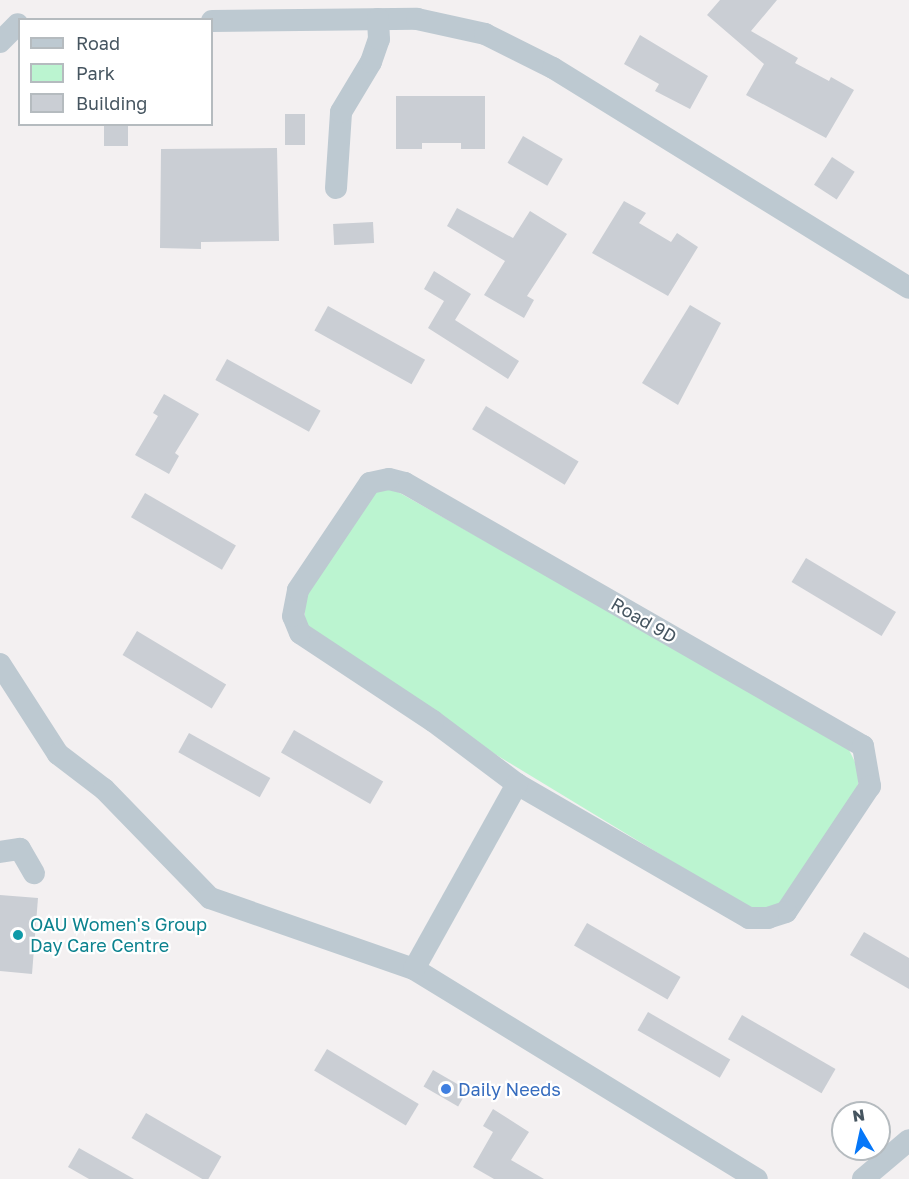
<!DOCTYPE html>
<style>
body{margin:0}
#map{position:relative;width:909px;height:1179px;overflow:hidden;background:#f3f0f1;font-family:"Golos Text",sans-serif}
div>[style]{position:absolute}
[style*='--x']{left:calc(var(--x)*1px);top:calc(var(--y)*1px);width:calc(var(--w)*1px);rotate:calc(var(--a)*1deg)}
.green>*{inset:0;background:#bbf4d0}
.building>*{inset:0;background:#caced4;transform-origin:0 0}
.minor>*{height:22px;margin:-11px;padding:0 11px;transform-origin:11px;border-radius:11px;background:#bdc9d1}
.dots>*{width:16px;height:16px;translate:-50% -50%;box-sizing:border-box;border:3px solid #fff;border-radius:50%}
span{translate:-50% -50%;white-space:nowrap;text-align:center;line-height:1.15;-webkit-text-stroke:4.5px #fff;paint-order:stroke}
.street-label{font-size:18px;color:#465560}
.culture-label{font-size:18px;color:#0d838f}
.left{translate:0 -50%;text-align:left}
.shop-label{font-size:18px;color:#366cbe}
.legend{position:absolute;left:18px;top:18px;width:195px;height:108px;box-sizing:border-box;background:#fff;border:2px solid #b5bbbf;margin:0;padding:8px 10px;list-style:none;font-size:18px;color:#465560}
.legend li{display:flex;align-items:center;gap:12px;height:30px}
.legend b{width:30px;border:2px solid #b5bbbf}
.north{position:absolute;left:831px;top:1101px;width:60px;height:60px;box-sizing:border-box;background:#fff;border:2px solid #b5bbbf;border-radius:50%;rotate:351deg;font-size:16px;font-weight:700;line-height:24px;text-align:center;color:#465560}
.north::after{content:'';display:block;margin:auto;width:21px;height:27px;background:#0677f8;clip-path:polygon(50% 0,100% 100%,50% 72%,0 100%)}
</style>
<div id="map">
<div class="green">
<div style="clip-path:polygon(391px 488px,846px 744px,860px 772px,856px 796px,780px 907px,752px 910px,485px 748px,311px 631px,305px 621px,304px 597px,373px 491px)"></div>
</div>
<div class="building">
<div style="clip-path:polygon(720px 0,777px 0,751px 31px,798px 58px,795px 63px,829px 81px,831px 77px,854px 90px,826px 138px,746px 95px,764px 64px,707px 15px)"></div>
<div style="clip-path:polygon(640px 35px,708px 76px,690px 109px,655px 91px,659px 84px,624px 64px)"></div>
<div style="clip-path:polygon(396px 96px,485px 96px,485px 149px,461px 149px,461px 143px,422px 143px,422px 149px,396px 149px)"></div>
<div style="left:285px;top:114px;width:20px;height:31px"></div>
<div style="left:104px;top:124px;width:24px;height:22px"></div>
<div style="left:523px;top:136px;width:46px;height:31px;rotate:30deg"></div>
<div style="clip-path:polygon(277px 148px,279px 241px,201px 242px,201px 249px,160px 248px,161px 149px)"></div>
<div style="left:832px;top:157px;width:27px;height:33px;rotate:33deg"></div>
<div style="clip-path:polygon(624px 201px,646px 213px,639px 223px,671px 242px,677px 233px,698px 247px,668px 296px,592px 253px)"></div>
<div style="clip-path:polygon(457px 208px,513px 238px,530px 211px,567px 234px,527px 296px,534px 300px,524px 318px,484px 295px,505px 261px,447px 226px)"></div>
<div style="left:373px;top:222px;width:21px;height:40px;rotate:87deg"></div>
<div style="clip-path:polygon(434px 271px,471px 294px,455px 320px,519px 361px,508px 379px,428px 328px,444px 301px,424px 289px)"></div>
<div style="clip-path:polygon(690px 305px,721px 323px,678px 405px,642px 383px)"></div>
<div style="left:328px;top:306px;width:111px;height:28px;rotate:29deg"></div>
<div style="left:227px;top:359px;width:107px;height:24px;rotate:29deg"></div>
<div style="clip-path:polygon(164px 394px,199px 414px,175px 453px,179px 456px,169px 474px,135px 455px,158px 416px,153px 413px)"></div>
<div style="left:486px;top:406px;width:108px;height:27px;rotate:31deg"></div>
<div style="left:145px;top:493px;width:105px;height:28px;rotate:30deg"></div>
<div style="left:806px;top:558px;width:105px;height:28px;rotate:31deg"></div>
<div style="left:137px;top:631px;width:104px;height:28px;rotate:31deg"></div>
<div style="left:294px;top:730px;width:103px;height:26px;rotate:30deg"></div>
<div style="left:189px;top:733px;width:93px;height:22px;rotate:29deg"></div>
<div style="clip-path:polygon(0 895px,38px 898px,32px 974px,0 971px)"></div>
<div style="left:587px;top:923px;width:108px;height:26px;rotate:30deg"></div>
<div style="clip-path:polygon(864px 932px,909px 958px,909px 989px,850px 955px)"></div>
<div style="left:648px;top:1012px;width:95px;height:21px;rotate:30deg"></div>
<div style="left:742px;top:1015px;width:108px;height:28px;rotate:30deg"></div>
<div style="left:327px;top:1049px;width:107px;height:25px;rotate:31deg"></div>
<div style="left:433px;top:1070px;width:40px;height:19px;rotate:30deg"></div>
<div style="clip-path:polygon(493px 1109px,529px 1132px,511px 1160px,544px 1179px,494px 1179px,473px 1167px,493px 1132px,483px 1126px)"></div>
<div style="left:146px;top:1113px;width:87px;height:29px;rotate:30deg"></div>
<div style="clip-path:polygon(79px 1148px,134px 1179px,89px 1179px,68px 1167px)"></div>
</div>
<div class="minor">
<div style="--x:212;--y:21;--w:205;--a:-0.6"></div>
<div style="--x:417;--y:19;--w:70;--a:12.4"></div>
<div style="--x:485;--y:34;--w:76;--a:26.6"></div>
<div style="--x:553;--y:68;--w:418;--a:31.7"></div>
<div style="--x:0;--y:42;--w:25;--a:-45"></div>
<div style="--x:336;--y:188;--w:76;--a:-86.2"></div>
<div style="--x:341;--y:112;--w:58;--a:-59"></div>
<div style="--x:371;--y:62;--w:24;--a:-71"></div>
<div style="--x:379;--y:39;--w:20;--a:-93"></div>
<div style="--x:389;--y:479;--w:16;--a:14"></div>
<div style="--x:405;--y:483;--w:528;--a:29.87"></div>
<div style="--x:863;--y:746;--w:41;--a:80.1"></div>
<div style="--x:870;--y:786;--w:151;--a:123.7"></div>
<div style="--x:786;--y:912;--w:19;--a:162"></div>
<div style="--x:768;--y:918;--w:19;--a:180"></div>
<div style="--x:749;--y:918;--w:268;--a:-150"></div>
<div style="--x:517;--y:784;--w:105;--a:-143.1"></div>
<div style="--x:433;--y:721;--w:159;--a:-146.5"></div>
<div style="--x:300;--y:633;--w:18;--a:-112"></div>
<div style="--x:293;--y:616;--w:26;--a:-79"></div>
<div style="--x:298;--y:590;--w:129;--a:-56.1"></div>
<div style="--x:370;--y:483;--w:19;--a:-12"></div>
<div style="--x:0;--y:664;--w:107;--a:57.2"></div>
<div style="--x:58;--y:754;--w:58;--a:37.3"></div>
<div style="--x:104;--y:789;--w:152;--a:45.8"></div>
<div style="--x:210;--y:898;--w:216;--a:19.2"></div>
<div style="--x:414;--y:969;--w:402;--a:31.5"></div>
<div style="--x:0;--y:852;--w:20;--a:-9"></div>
<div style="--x:20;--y:849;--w:28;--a:60"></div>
<div style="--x:414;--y:969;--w:212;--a:-60.9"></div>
<div style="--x:863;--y:1179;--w:60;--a:-40.3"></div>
</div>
<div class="dots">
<div style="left:18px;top:935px;background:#0f9aa8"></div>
<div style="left:446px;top:1089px;background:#3f7fe0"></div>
</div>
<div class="street-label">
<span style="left:644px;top:620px;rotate:30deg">Road 9D</span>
</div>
<div class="culture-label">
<span class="left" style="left:30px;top:935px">OAU Women's Group<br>Day Care Centre</span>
</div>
<div class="shop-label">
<span class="left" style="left:458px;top:1089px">Daily Needs</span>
</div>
<ul class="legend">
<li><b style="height:8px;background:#bdc9d1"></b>Road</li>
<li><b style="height:16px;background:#bbf4d0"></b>Park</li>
<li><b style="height:16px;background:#caced4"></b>Building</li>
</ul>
<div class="north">N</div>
</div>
